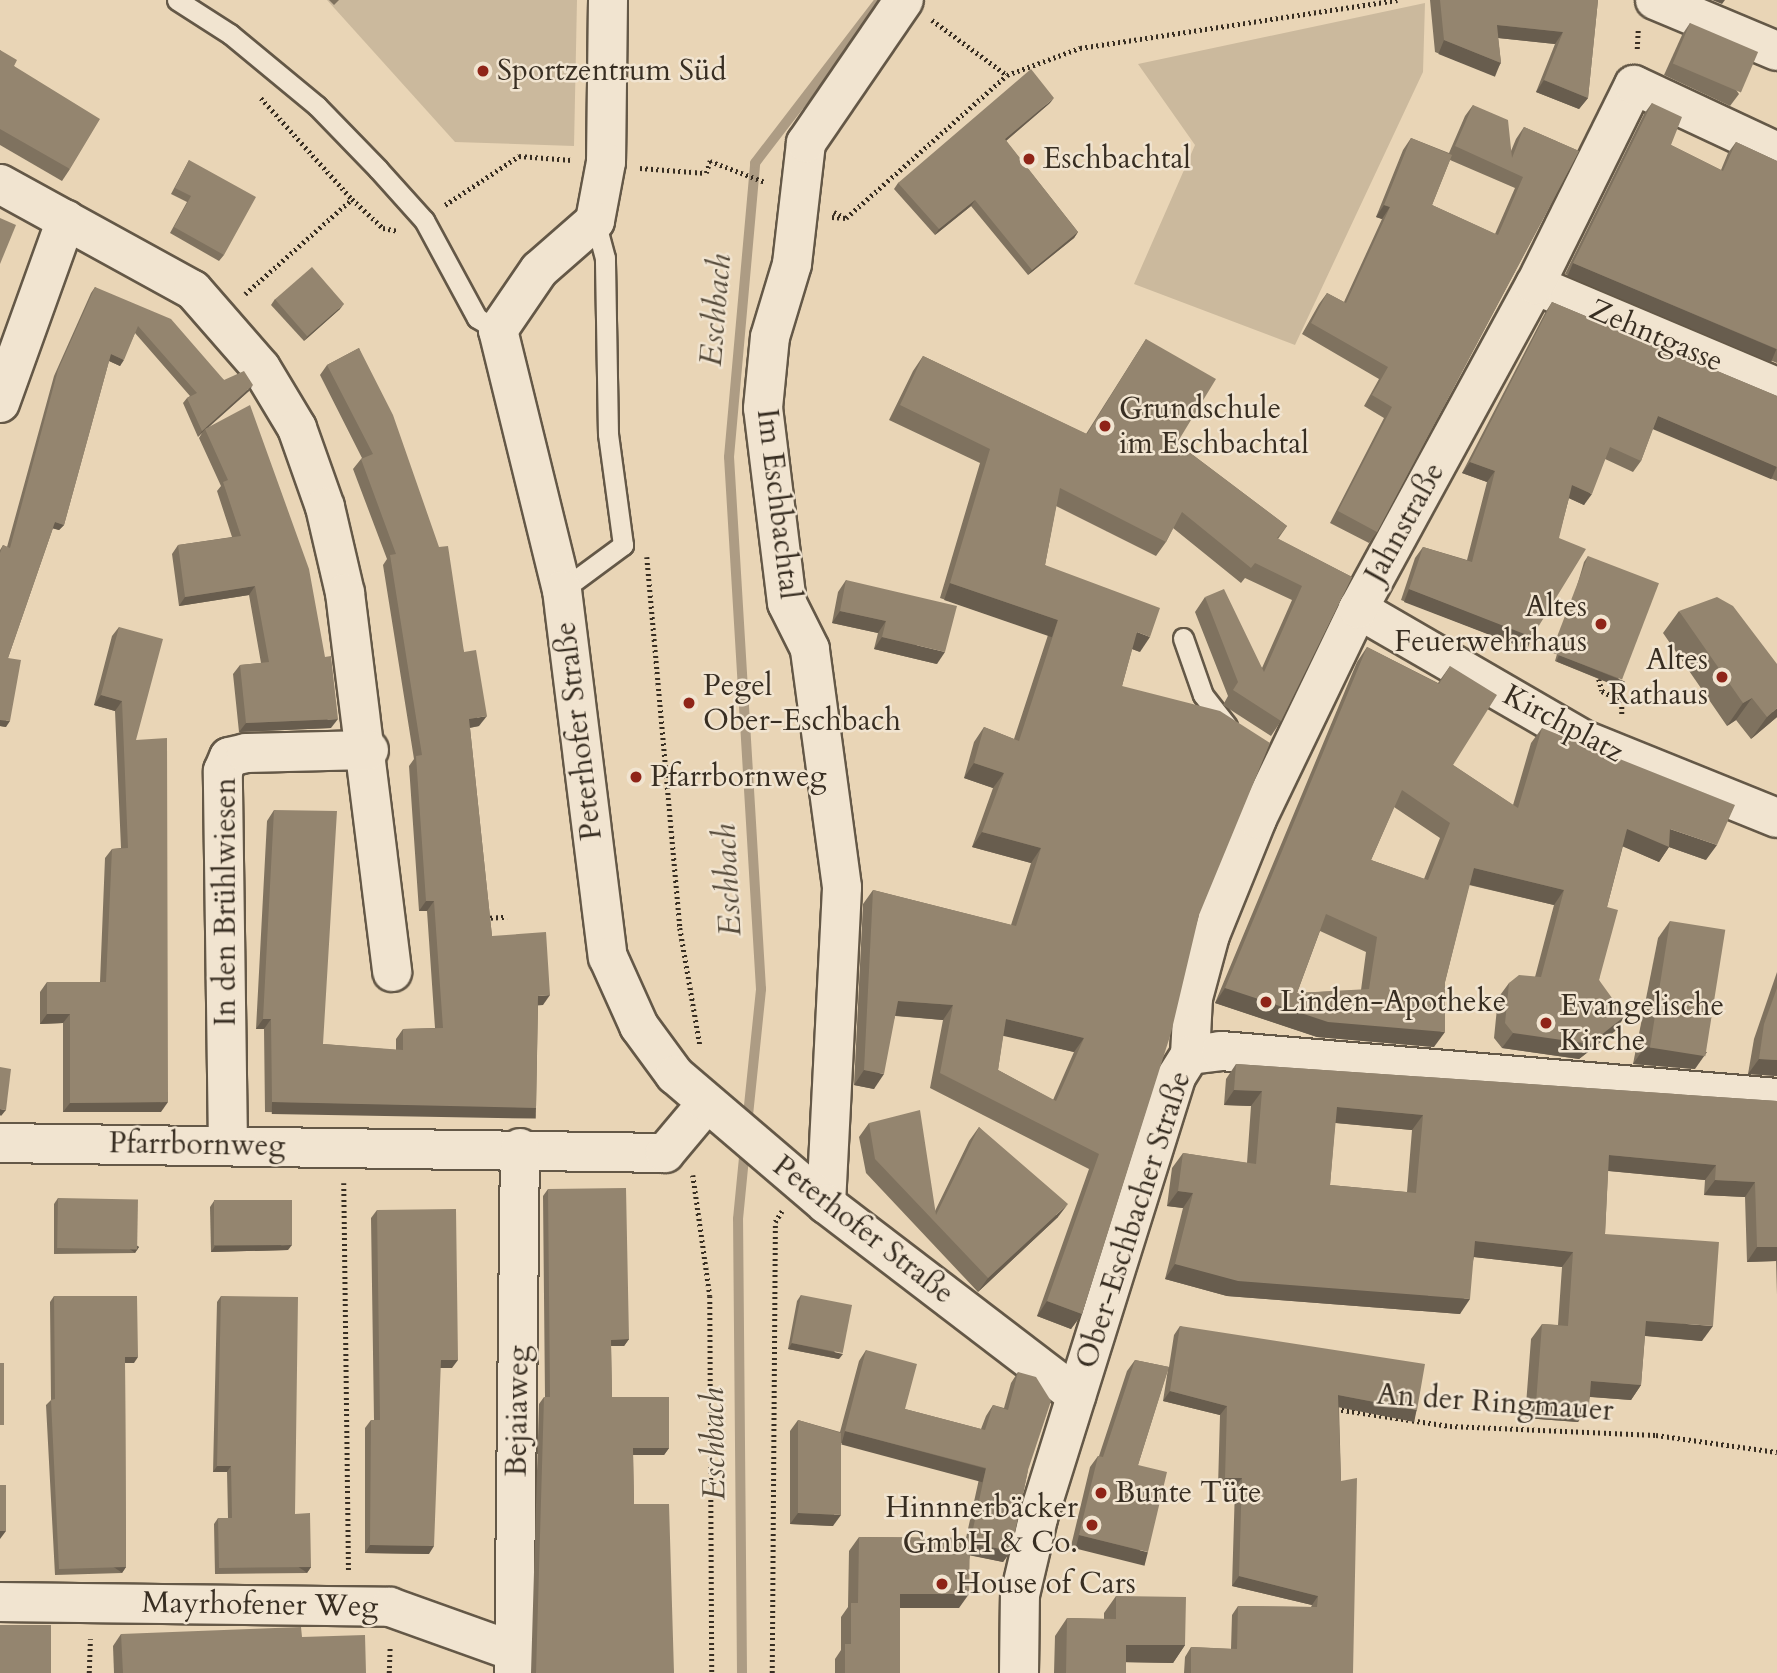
<!DOCTYPE html>
<meta charset="utf-8">
<style>
body{margin:0}
#map{position:relative;width:1777px;height:1673px;overflow:hidden;background:#e9d5b6;font-family:Cardo,serif}
div>[style]{position:absolute}
[style*='--x']{left:calc(var(--x)*1px);top:calc(var(--y)*1px);width:calc(var(--w)*1px);rotate:calc(var(--a)*1deg)}
.green>*{inset:0;background:#cbb99d}
.stream>*{height:10px;margin:-5px;padding:0 5px;transform-origin:5px;border-radius:5px;background:#ad9c84}
.path>*{height:4.5px;margin-top:-2.25px;transform-origin:0;background:repeating-linear-gradient(90deg,#382e22 0 2px,transparent 0 5.5px)}
.roads{filter:drop-shadow(2px 0 #645847) drop-shadow(-2px 0 #645847) drop-shadow(0 2px #645847) drop-shadow(0 -2px #645847)}
.lane>*{height:19px;margin:-9.5px;padding:0 9.5px;transform-origin:9.5px;border-radius:9.5px;background:#f1e4d0}
.street>*{height:38px;margin:-19px;padding:0 19px;transform-origin:19px;border-radius:19px;background:#f1e4d0}
.secondary>*{height:38px;margin:-19px;padding:0 19px;transform-origin:19px;border-radius:19px;background:#f1e4d0}
.wall>*{inset:0;background:#7f725f}
.shaded-wall>*{inset:0;background:#685d4e;transform-origin:0 0}
.building>*{inset:0;background:#94856f;transform-origin:0 0}
.dots>*{width:19px;height:19px;translate:-50% -50%;box-sizing:border-box;border:4px solid #f1e4d0;border-radius:50%}
span{translate:-50% -50%;white-space:nowrap;text-align:center;line-height:1.15;-webkit-text-stroke:5px #f1e4d0;paint-order:stroke}
.poi-label{font-size:30px;color:#382e22}
.left{translate:0 -50%;text-align:left}
.right{translate:-100% -50%;text-align:right}
.street-label{font-size:30px;color:#382e22}
.water-label{font-size:32px;color:#554a3a;font-style:italic}
</style>
<div id="map">
<div class="green">
<div style="clip-path:polygon(327px 0,577px 0,574px 146px,455px 142px)"></div>
<div style="clip-path:polygon(1425px 3px,1423px 72px,1295px 345px,1134px 284px,1195px 145px,1138px 64px)"></div>
</div>
<div class="stream">
<div style="--x:747;--y:1125;--w:137;--a:-84.1"></div>
<div style="--x:761;--y:989;--w:533;--a:-93.44"></div>
<div style="--x:729;--y:457;--w:295;--a:-84.9"></div>
<div style="--x:755;--y:163;--w:205;--a:-52.5"></div>
<div style="--x:742;--y:1673;--w:454;--a:-90.5"></div>
<div style="--x:738;--y:1219;--w:71;--a:-84.4"></div>
</div>
<div class="path">
<div style="--x:932;--y:20;--w:93;--a:36.3"></div>
<div style="--x:1007;--y:75;--w:78;--a:-20.3"></div>
<div style="--x:1080;--y:48;--w:321;--a:-8.6"></div>
<div style="--x:1637;--y:49;--w:19;--a:-87"></div>
<div style="--x:261;--y:98;--w:136;--a:48"></div>
<div style="--x:352;--y:199;--w:42;--a:43.1"></div>
<div style="--x:383;--y:228;--w:15;--a:11"></div>
<div style="--x:640;--y:168;--w:66;--a:4.3"></div>
<div style="--x:706;--y:173;--w:13;--a:-72"></div>
<div style="--x:710;--y:161;--w:59;--a:20.9"></div>
<div style="--x:445;--y:205;--w:89;--a:-33.5"></div>
<div style="--x:519;--y:156;--w:53;--a:4.3"></div>
<div style="--x:834;--y:212;--w:13;--a:27"></div>
<div style="--x:832;--y:217;--w:14;--a:4"></div>
<div style="--x:846;--y:218;--w:215;--a:-41.6"></div>
<div style="--x:245;--y:294;--w:143;--a:-41.6"></div>
<div style="--x:647;--y:557;--w:372;--a:84.9"></div>
<div style="--x:680;--y:928;--w:119;--a:80.3"></div>
<div style="--x:1599;--y:679;--w:12;--a:76"></div>
<div style="--x:1602;--y:691;--w:22;--a:27"></div>
<div style="--x:1622;--y:701;--w:16;--a:90"></div>
<div style="--x:485;--y:918;--w:22;--a:-3"></div>
<div style="--x:693;--y:1175;--w:122;--a:82"></div>
<div style="--x:710;--y:1296;--w:377;--a:89.7"></div>
<div style="--x:344;--y:1183;--w:390;--a:89.3"></div>
<div style="--x:1336;--y:1409;--w:115;--a:8.5"></div>
<div style="--x:1450;--y:1426;--w:206;--a:2.5"></div>
<div style="--x:1656;--y:1435;--w:122;--a:8"></div>
<div style="--x:89;--y:1673;--w:34;--a:-88"></div>
<div style="--x:389;--y:1673;--w:27;--a:-88"></div>
<div style="--x:772;--y:1673;--w:451;--a:-89.6"></div>
<div style="--x:775;--y:1222;--w:13;--a:-58"></div>
</div>
<div class="roads">
<div class="lane">
<div style="--x:177;--y:0;--w:63;--a:32.7"></div>
<div style="--x:230;--y:34;--w:113;--a:39.6"></div>
<div style="--x:317;--y:106;--w:88;--a:45.9"></div>
<div style="--x:378;--y:169;--w:69;--a:48"></div>
<div style="--x:424;--y:220;--w:111;--a:61.6"></div>
<div style="--x:477;--y:318;--w:24;--a:30"></div>
<div style="--x:562;--y:590;--w:76;--a:-36.4"></div>
<div style="--x:623;--y:545;--w:112;--a:-97.7"></div>
<div style="--x:608;--y:434;--w:176;--a:-91"></div>
<div style="--x:605;--y:258;--w:38;--a:-105"></div>
<div style="--x:1183;--y:638;--w:60;--a:70.7"></div>
<div style="--x:1203;--y:695;--w:39;--a:52"></div>
</div>
<div class="street">
<div style="--x:1655;--y:0;--w:132;--a:22.7"></div>
<div style="--x:0;--y:184;--w:220;--a:28.8"></div>
<div style="--x:193;--y:290;--w:103;--a:48.9"></div>
<div style="--x:261;--y:368;--w:70;--a:59"></div>
<div style="--x:297;--y:428;--w:84;--a:70.5"></div>
<div style="--x:325;--y:507;--w:88;--a:76.9"></div>
<div style="--x:345;--y:593;--w:382;--a:82.9"></div>
<div style="--x:1535;--y:285;--w:263;--a:22.9"></div>
<div style="--x:0;--y:403;--w:195;--a:-70.2"></div>
<div style="--x:1358;--y:609;--w:261;--a:30.1"></div>
<div style="--x:1584;--y:740;--w:208;--a:22"></div>
<div style="--x:1190;--y:1055;--w:57;--a:-87"></div>
<div style="--x:1193;--y:998;--w:65;--a:-74.9"></div>
<div style="--x:1210;--y:935;--w:125;--a:-67.9"></div>
<div style="--x:1257;--y:819;--w:233;--a:-64.3"></div>
<div style="--x:1358;--y:609;--w:369;--a:-61.4"></div>
<div style="--x:1535;--y:285;--w:223;--a:-63.7"></div>
<div style="--x:1634;--y:85;--w:158;--a:25.1"></div>
<div style="--x:0;--y:1143;--w:665;--a:0.86"></div>
<div style="--x:665;--y:1153;--w:65;--a:-50"></div>
<div style="--x:228;--y:1146;--w:375;--a:-90.8"></div>
<div style="--x:223;--y:771;--w:15;--a:-67"></div>
<div style="--x:229;--y:757;--w:17;--a:-13"></div>
<div style="--x:246;--y:753;--w:123;--a:-1.4"></div>
<div style="--x:826;--y:1204;--w:317;--a:-87.1"></div>
<div style="--x:842;--y:887;--w:240;--a:-97.7"></div>
<div style="--x:810;--y:649;--w:51;--a:-116.6"></div>
<div style="--x:787;--y:603;--w:196;--a:-97"></div>
<div style="--x:763;--y:408;--w:71;--a:-84.4"></div>
<div style="--x:770;--y:337;--w:76;--a:-73.2"></div>
<div style="--x:792;--y:264;--w:122;--a:-83.4"></div>
<div style="--x:806;--y:143;--w:173;--a:-55.6"></div>
<div style="--x:0;--y:1602;--w:390;--a:0.7"></div>
<div style="--x:390;--y:1607;--w:131;--a:19.7"></div>
<div style="--x:514;--y:1673;--w:525;--a:-89.35"></div>
</div>
<div class="secondary">
<div style="--x:608;--y:0;--w:162;--a:90.7"></div>
<div style="--x:606;--y:162;--w:60;--a:100.6"></div>
<div style="--x:595;--y:221;--w:74;--a:138.8"></div>
<div style="--x:539;--y:270;--w:73;--a:124.3"></div>
<div style="--x:498;--y:330;--w:268;--a:76.2"></div>
<div style="--x:562;--y:590;--w:370;--a:82.9"></div>
<div style="--x:608;--y:957;--w:76;--a:65.8"></div>
<div style="--x:639;--y:1026;--w:61;--a:53.7"></div>
<div style="--x:675;--y:1075;--w:199;--a:40.5"></div>
<div style="--x:826;--y:1204;--w:315;--a:37.4"></div>
<div style="--x:1019;--y:1673;--w:78;--a:-89.3"></div>
<div style="--x:1020;--y:1595;--w:79;--a:-76.8"></div>
<div style="--x:1038;--y:1518;--w:462;--a:-72.6"></div>
<div style="--x:1176;--y:1077;--w:26;--a:-58"></div>
<div style="--x:1190;--y:1055;--w:31;--a:-7"></div>
<div style="--x:1221;--y:1051;--w:558;--a:4.83"></div>
</div>
</div>
<div class="wall">
<div style="clip-path:polygon(329px 0,339px 0,334px 5px)"></div>
<div style="clip-path:polygon(1430px 0,1598px 0,1588px 98px,1579px 109px,1536px 92px,1555px 44px,1498px 38px,1501px 63px,1493px 75px,1435px 52px)"></div>
<div style="clip-path:polygon(1690px 23px,1739px 94px,1730px 106px,1664px 75px,1682px 35px)"></div>
<div style="clip-path:polygon(0 50px,14px 66px,70px 169px,62px 181px,0 145px)"></div>
<div style="clip-path:polygon(1050px 103px,1006px 141px,1078px 232px,1074px 238px,1028px 275px,971px 206px,935px 235px,894px 189px,898px 183px)"></div>
<div style="clip-path:polygon(1652px 103px,1671px 145px,1721px 170px,1728px 153px,1736px 142px,1777px 161px,1777px 363px,1565px 274px,1644px 114px)"></div>
<div style="clip-path:polygon(evenodd,1473px 105px,1511px 151px,1516px 139px,1524px 127px,1579px 151px,1377px 532px,1369px 543px,1330px 523px,1384px 418px,1364px 406px,1379px 379px,1302px 334px,1319px 304px,1327px 293px,1344px 302px,1382px 219px,1376px 217px,1403px 150px,1411px 138px,1449px 153px,1465px 116px,1473px 105px,1450px 160px,1515px 188px,1495px 234px,1432px 205px,1450px 160px)"></div>
<div style="clip-path:polygon(189px 160px,224px 255px,219px 261px,170px 233px,187px 202px,171px 194px)"></div>
<div style="clip-path:polygon(95px 287px,224px 380px,249px 391px,209px 427px,331px 728px,239px 732px,233px 674px,240px 665px,261px 663px,249px 595px,179px 606px,172px 554px,178px 545px,232px 537px,217px 491px,221px 486px,199px 438px,202px 433px,198px 437px,183px 403px,187px 398px,190px 396px,135px 333px,120px 366px,109px 361px,64px 525px,59px 530px,53px 528px,8px 658px,6px 727px,0 726px,0 550px,3px 545px,7px 547px,54px 376px,91px 293px)"></div>
<div style="clip-path:polygon(275px 299px,340px 309px,304px 341px,271px 305px)"></div>
<div style="clip-path:polygon(1552px 302px,1777px 396px,1777px 481px,1653px 428px,1641px 461px,1633px 472px,1605px 459px,1584px 505px,1569px 498px,1532px 637px,1524px 648px,1401px 600px,1415px 558px,1423px 547px,1467px 560px,1487px 482px,1462px 473px,1545px 313px)"></div>
<div style="clip-path:polygon(evenodd,1146px 339px,1177px 443px,1287px 526px,1278px 539px,1352px 577px,1281px 721px,1271px 736px,1223px 705px,1228px 696px,1195px 612px,1205px 597px,1262px 668px,1292px 600px,1245px 578px,1241px 583px,1173px 528px,1166px 542px,1156px 556px,1056px 506px,1045px 565px,1140px 652px,1132px 649px,1122px 686px,1199px 915px,1082px 1314px,1071px 1329px,1037px 1316px,1089px 1169px,930px 1088px,943px 1020px,895px 1016px,874px 1089px,854px 1085px,863px 904px,873px 890px,1011px 925px,1031px 863px,972px 847px,993px 788px,964px 778px,974px 742px,984px 727px,1014px 739px,1048px 635px,940px 598px,980px 463px,889px 420px,913px 371px,923px 356px,1086px 434px,1146px 339px,1003px 1035px,1074px 1052px,1053px 1100px,998px 1070px,1003px 1035px)"></div>
<div style="clip-path:polygon(359px 348px,464px 652px,479px 726px,470px 728px,492px 936px,543px 1005px,538px 1005px,536px 1108px,529px 1118px,265px 1112px,264px 1029px,256px 1029px,267px 821px,274px 810px,323px 1044px,396px 1050px,396px 1039px,403px 1029px,435px 1028px,427px 911px,419px 911px,409px 766px,414px 759px,383px 565px,387px 559px,353px 469px,361px 459px,362px 458px,320px 375px,327px 365px)"></div>
<div style="clip-path:polygon(1588px 556px,1621px 688px,1555px 661px,1584px 562px)"></div>
<div style="clip-path:polygon(846px 580px,937px 664px,874px 649px,878px 633px,832px 623px,838px 592px)"></div>
<div style="clip-path:polygon(1679px 611px,1777px 717px,1751px 739px,1736px 720px,1727px 726px,1663px 633px)"></div>
<div style="clip-path:polygon(119px 627px,136px 740px,161px 1112px,63px 1112px,63px 1023px,40px 1024px,40px 992px,47px 982px,100px 982px,105px 858px,112px 849px,121px 848px,115px 711px,94px 705px,112px 636px)"></div>
<div style="clip-path:polygon(evenodd,1367px 647px,1438px 683px,1450px 666px,1453px 765px,1513px 805px,1531px 743px,1542px 728px,1706px 860px,1669px 847px,1659px 862px,1623px 846px,1607px 907px,1599px 980px,1615px 1031px,1579px 1059px,1502px 1048px,1494px 1038px,1498px 998px,1509px 983px,1535px 977px,1554px 905px,1469px 885px,1445px 982px,1434px 1047px,1317px 1037px,1215px 1003px,1357px 662px,1367px 647px,1394px 807px,1440px 838px,1424px 879px,1371px 860px,1394px 807px,1367px 647px,1320px 931px,1366px 952px,1361px 990px,1297px 993px,1320px 931px)"></div>
<div style="clip-path:polygon(1670px 921px,1695px 1069px,1633px 1064px,1658px 938px)"></div>
<div style="clip-path:polygon(1777px 972px,1777px 1076px,1748px 1074px,1754px 1039px)"></div>
<div style="clip-path:polygon(evenodd,1236px 1064px,1777px 1101px,1777px 1295px,1776px 1261px,1747px 1262px,1745px 1197px,1704px 1195px,1705px 1180px,1608px 1171px,1605px 1234px,1702px 1341px,1645px 1336px,1641px 1385px,1631px 1400px,1590px 1397px,1578px 1422px,1525px 1418px,1531px 1339px,1542px 1324px,1558px 1325px,1562px 1267px,1474px 1257px,1460px 1314px,1227px 1296px,1165px 1279px,1183px 1208px,1167px 1206px,1172px 1168px,1183px 1153px,1247px 1163px,1251px 1106px,1224px 1105px,1226px 1079px,1236px 1064px,1335px 1123px,1412px 1130px,1407px 1192px,1330px 1185px,1335px 1123px)"></div>
<div style="clip-path:polygon(869px 1123px,935px 1211px,969px 1141px,979px 1127px,1058px 1217px,978px 1292px,866px 1173px,859px 1137px)"></div>
<div style="clip-path:polygon(548px 1189px,629px 1339px,624px 1346px,611px 1346px,612px 1397px,669px 1448px,664px 1455px,633px 1455px,634px 1504px,674px 1673px,531px 1673px,539px 1404px,544px 1397px,545px 1397px,543px 1196px)"></div>
<div style="clip-path:polygon(58px 1198px,139px 1247px,135px 1253px,54px 1254px,54px 1204px)"></div>
<div style="clip-path:polygon(214px 1201px,288px 1250px,211px 1252px,210px 1207px)"></div>
<div style="clip-path:polygon(377px 1210px,452px 1368px,440px 1368px,429px 1554px,365px 1553px,365px 1428px,371px 1420px,374px 1420px,371px 1218px)"></div>
<div style="clip-path:polygon(801px 1295px,839px 1359px,788px 1349px,797px 1301px)"></div>
<div style="clip-path:polygon(54px 1296px,134px 1363px,125px 1363px,126px 1567px,122px 1573px,55px 1575px,46px 1405px,51px 1400px,50px 1302px)"></div>
<div style="clip-path:polygon(221px 1296px,311px 1567px,307px 1573px,215px 1574px,214px 1524px,218px 1518px,228px 1518px,227px 1472px,213px 1472px,217px 1302px)"></div>
<div style="clip-path:polygon(1180px 1326px,1417px 1410px,1411px 1420px,1339px 1406px,1341px 1481px,1353px 1673px,1184px 1673px,1185px 1657px,1191px 1647px,1231px 1649px,1232px 1615px,1238px 1606px,1311px 1607px,1312px 1605px,1232px 1586px,1235px 1487px,1218px 1487px,1220px 1415px,1163px 1401px,1168px 1369px,1138px 1465px,1140px 1563px,1071px 1546px,1090px 1467px,1098px 1456px,1099px 1456px,1127px 1371px,1135px 1360px,1169px 1367px,1174px 1335px)"></div>
<div style="clip-path:polygon(866px 1350px,905px 1409px,981px 1429px,986px 1416px,993px 1405px,1004px 1408px,1011px 1383px,1018px 1372px,1028px 1470px,1011px 1551px,1003px 1562px,970px 1555px,959px 1608px,900px 1608px,900px 1673px,835px 1673px,835px 1659px,841px 1650px,841px 1617px,848px 1607px,849px 1551px,859px 1537px,966px 1538px,979px 1479px,841px 1443px,833px 1526px,790px 1524px,790px 1431px,798px 1420px,840px 1432px,859px 1361px)"></div>
<div style="clip-path:polygon(1116px 1596px,1185px 1645px,1173px 1663px,1126px 1662px,1126px 1673px,1054px 1673px,1055px 1636px,1067px 1618px,1104px 1619px,1104px 1613px)"></div>
<div style="clip-path:polygon(121px 1634px,302px 1637px,366px 1673px,114px 1673px,113px 1646px)"></div>
</div>
<div class="shaded-wall">
<div style="clip-path:polygon(1712px 0,1725px 0,1722px 4px)"></div>
<div style="clip-path:polygon(1497px 25px,1563px 32px,1555px 44px,1489px 37px)"></div>
<div style="left:1444px;top:40px;width:61px;height:15px;rotate:22deg"></div>
<div style="clip-path:polygon(1544px 80px,1588px 98px,1579px 109px,1536px 92px)"></div>
<div style="clip-path:polygon(1054px 98px,1050px 103px,1001px 145px,1005px 139px)"></div>
<div style="clip-path:polygon(975px 200px,971px 206px,935px 235px,939px 229px)"></div>
<div style="clip-path:polygon(1384px 205px,1390px 207px,1382px 219px,1376px 217px)"></div>
<div style="clip-path:polygon(1078px 232px,1074px 238px,1028px 275px,1032px 270px)"></div>
<div style="left:1573px;top:263px;width:221px;height:14px;rotate:23deg"></div>
<div style="clip-path:polygon(344px 304px,340px 309px,304px 341px,308px 336px)"></div>
<div style="clip-path:polygon(111px 354px,124px 360px,120px 366px,107px 360px)"></div>
<div style="clip-path:polygon(253px 385px,249px 391px,205px 430px,205px 429px,198px 437px,202px 431px)"></div>
<div style="left:1658px;top:416px;width:129px;height:14px;rotate:23deg"></div>
<div style="clip-path:polygon(1470px 462px,1495px 471px,1487px 482px,1462px 473px)"></div>
<div style="clip-path:polygon(1572px 485px,1592px 494px,1584px 505px,1564px 496px)"></div>
<div style="clip-path:polygon(55px 522px,64px 525px,59px 530px,51px 528px)"></div>
<div style="left:950px;top:583px;width:114px;height:18px;rotate:19deg"></div>
<div style="clip-path:polygon(255px 586px,249px 595px,179px 606px,185px 597px)"></div>
<div style="left:1409px;top:589px;width:132px;height:14px;rotate:21deg"></div>
<div style="clip-path:polygon(840px 611px,886px 621px,878px 633px,832px 623px)"></div>
<div style="clip-path:polygon(1137px 632px,1150px 637px,1140px 652px,1127px 647px)"></div>
<div style="clip-path:polygon(882px 637px,945px 652px,937px 664px,874px 649px)"></div>
<div style="left:1559px;top:655px;width:71px;height:7px;rotate:22deg"></div>
<div style="clip-path:polygon(101px 695px,122px 701px,115px 711px,94px 705px)"></div>
<div style="clip-path:polygon(1752px 698px,1736px 720px,1727px 726px,1743px 703px)"></div>
<div style="clip-path:polygon(1777px 708px,1777px 717px,1751px 739px,1767px 717px)"></div>
<div style="clip-path:polygon(487px 716px,479px 726px,462px 729px,469px 719px)"></div>
<div style="clip-path:polygon(338px 719px,331px 728px,239px 732px,246px 723px)"></div>
<div style="clip-path:polygon(0 720px,10px 721px,6px 727px,0 726px)"></div>
<div style="clip-path:polygon(974px 763px,1004px 773px,993px 788px,964px 778px)"></div>
<div style="clip-path:polygon(1627px 829px,1670px 829px,1717px 845px,1706px 860px,1669px 847px,1659px 862px,1617px 844px)"></div>
<div style="clip-path:polygon(982px 832px,1041px 848px,1031px 863px,972px 847px)"></div>
<div style="clip-path:polygon(1474px 868px,1564px 890px,1554px 905px,1463px 883px)"></div>
<div style="clip-path:polygon(426px 901px,434px 901px,427px 911px,419px 911px)"></div>
<div style="clip-path:polygon(1225px 988px,1445px 1032px,1434px 1047px,1317px 1037px,1215px 1003px)"></div>
<div style="clip-path:polygon(550px 995px,543px 1005px,531px 1006px,538px 996px)"></div>
<div style="clip-path:polygon(898px 1001px,953px 1005px,943px 1020px,888px 1015px)"></div>
<div style="clip-path:polygon(47px 1014px,70px 1014px,63px 1023px,40px 1024px)"></div>
<div style="clip-path:polygon(1625px 1016px,1615px 1031px,1579px 1059px,1502px 1048px,1513px 1033px)"></div>
<div style="clip-path:polygon(263px 1019px,271px 1019px,264px 1029px,256px 1029px)"></div>
<div style="clip-path:polygon(1006px 1019px,1084px 1038px,1074px 1052px,995px 1034px)"></div>
<div style="clip-path:polygon(1645px 1047px,1707px 1052px,1695px 1069px,1633px 1064px)"></div>
<div style="clip-path:polygon(1759px 1059px,1777px 1060px,1777px 1076px,1748px 1074px)"></div>
<div style="clip-path:polygon(864px 1070px,884px 1074px,874px 1089px,854px 1085px)"></div>
<div style="clip-path:polygon(1234px 1090px,1262px 1091px,1251px 1106px,1224px 1105px)"></div>
<div style="clip-path:polygon(168px 1102px,161px 1112px,63px 1112px,70px 1103px)"></div>
<div style="left:272px;top:1102px;width:264px;height:12px;rotate:1deg"></div>
<div style="clip-path:polygon(1337px 1107px,1423px 1115px,1412px 1130px,1326px 1122px)"></div>
<div style="clip-path:polygon(0 1109px,6px 1110px,1px 1116px,0 1115px)"></div>
<div style="clip-path:polygon(1609px 1155px,1716px 1165px,1705px 1180px,1599px 1170px)"></div>
<div style="clip-path:polygon(1715px 1180px,1755px 1182px,1745px 1197px,1704px 1195px)"></div>
<div style="clip-path:polygon(1178px 1191px,1193px 1193px,1183px 1208px,1167px 1206px)"></div>
<div style="clip-path:polygon(1068px 1204px,1058px 1217px,978px 1292px,988px 1278px)"></div>
<div style="clip-path:polygon(1475px 1241px,1573px 1252px,1562px 1267px,1465px 1256px)"></div>
<div style="clip-path:polygon(292px 1245px,288px 1250px,211px 1252px,215px 1246px)"></div>
<div style="left:139px;top:1247px;width:7px;height:81px;rotate:124deg"></div>
<div style="clip-path:polygon(1757px 1247px,1777px 1247px,1777px 1260px,1776px 1261px,1747px 1262px)"></div>
<div style="clip-path:polygon(1175px 1264px,1470px 1299px,1460px 1314px,1227px 1296px,1165px 1279px)"></div>
<div style="clip-path:polygon(1047px 1301px,1082px 1314px,1071px 1329px,1037px 1316px)"></div>
<div style="clip-path:polygon(1646px 1321px,1713px 1326px,1702px 1341px,1636px 1335px)"></div>
<div style="clip-path:polygon(629px 1339px,624px 1346px,606px 1346px,611px 1340px)"></div>
<div style="clip-path:polygon(792px 1343px,843px 1354px,839px 1359px,788px 1349px)"></div>
<div style="clip-path:polygon(125px 1357px,138px 1357px,134px 1363px,121px 1363px)"></div>
<div style="clip-path:polygon(441px 1360px,458px 1360px,452px 1368px,435px 1368px)"></div>
<div style="clip-path:polygon(1591px 1381px,1641px 1385px,1631px 1400px,1580px 1396px)"></div>
<div style="clip-path:polygon(1170px 1391px,1227px 1406px,1220px 1415px,1163px 1401px)"></div>
<div style="left:1338px;top:1395px;width:80px;height:12px;rotate:11deg"></div>
<div style="clip-path:polygon(1536px 1403px,1589px 1407px,1578px 1422px,1525px 1418px)"></div>
<div style="left:845px;top:1431px;width:146px;height:14px;rotate:15deg"></div>
<div style="clip-path:polygon(633px 1448px,669px 1448px,664px 1455px,628px 1455px)"></div>
<div style="clip-path:polygon(217px 1466px,231px 1466px,227px 1472px,213px 1472px)"></div>
<div style="clip-path:polygon(1225px 1478px,1242px 1478px,1235px 1487px,1218px 1487px)"></div>
<div style="clip-path:polygon(798px 1513px,841px 1515px,833px 1526px,790px 1524px)"></div>
<div style="clip-path:polygon(0 1531px,6px 1531px,0 1539px)"></div>
<div style="left:1079px;top:1535px;width:71px;height:14px;rotate:14deg"></div>
<div style="clip-path:polygon(970px 1543px,1011px 1551px,1003px 1562px,963px 1554px)"></div>
<div style="clip-path:polygon(370px 1545px,434px 1546px,429px 1554px,365px 1553px)"></div>
<div style="left:126px;top:1567px;width:7px;height:67px;rotate:124deg"></div>
<div style="left:311px;top:1567px;width:7px;height:92px;rotate:124deg"></div>
<div style="clip-path:polygon(1239px 1576px,1318px 1596px,1312px 1605px,1232px 1586px)"></div>
<div style="clip-path:polygon(900px 1594px,969px 1594px,959px 1608px,890px 1608px)"></div>
<div style="clip-path:polygon(1126px 1645px,1185px 1645px,1173px 1663px,1114px 1662px)"></div>
</div>
<div class="building">
<div style="clip-path:polygon(1440px 0,1598px 0,1588px 98px,1544px 80px,1563px 32px,1497px 25px,1501px 63px,1444px 40px)"></div>
<div style="left:1690px;top:23px;width:74px;height:44px;rotate:23deg"></div>
<div style="clip-path:polygon(0 50px,17px 60px,14px 66px,100px 119px,70px 169px,0 129px)"></div>
<div style="clip-path:polygon(1031px 69px,1054px 98px,1005px 139px,1078px 232px,1032px 270px,975px 200px,939px 229px,898px 183px)"></div>
<div style="clip-path:polygon(1652px 103px,1682px 117px,1671px 145px,1723px 171px,1736px 142px,1777px 161px,1777px 349px,1573px 263px)"></div>
<div style="clip-path:polygon(1473px 105px,1508px 120px,1512px 158px,1524px 127px,1579px 151px,1377px 532px,1338px 511px,1392px 407px,1372px 395px,1388px 367px,1311px 323px,1327px 293px,1346px 303px,1390px 207px,1384px 205px,1411px 138px,1452px 155px,1432px 205px,1498px 235px,1523px 177px,1455px 146px)"></div>
<div style="clip-path:polygon(189px 160px,256px 197px,224px 255px,174px 227px,191px 196px,175px 188px)"></div>
<div style="clip-path:polygon(0 218px,16px 225px,0 264px)"></div>
<div style="left:312px;top:267px;width:49px;height:49px;rotate:49deg"></div>
<div style="clip-path:polygon(95px 287px,171px 319px,224px 380px,244px 371px,253px 385px,202px 431px,187px 398px,197px 393px,138px 326px,124px 360px,111px 354px,64px 525px,55px 522px,8px 658px,21px 660px,10px 721px,0 720px,0 553px,3px 545px,10px 548px,58px 370px)"></div>
<div style="clip-path:polygon(1552px 302px,1777px 396px,1777px 467px,1658px 416px,1641px 461px,1610px 447px,1592px 494px,1572px 485px,1559px 538px,1586px 549px,1532px 637px,1409px 589px,1423px 547px,1472px 562px,1495px 471px,1470px 462px)"></div>
<div style="clip-path:polygon(evenodd,1146px 339px,1216px 379px,1177px 443px,1287px 526px,1277px 538px,1352px 577px,1281px 721px,1233px 690px,1238px 682px,1205px 597px,1224px 589px,1264px 672px,1302px 586px,1255px 563px,1251px 568px,1182px 512px,1166px 542px,1060px 488px,1045px 565px,1160px 608px,1150px 637px,1137px 632px,1122px 686px,1220px 711px,1270px 743px,1199px 915px,1171px 1033px,1082px 1314px,1047px 1301px,1099px 1154px,940px 1073px,953px 1005px,898px 1001px,884px 1074px,864px 1070px,873px 890px,1016px 926px,1041px 848px,982px 832px,1004px 773px,974px 763px,984px 727px,1019px 741px,1058px 620px,950px 583px,990px 449px,900px 405px,923px 356px,1087px 434px,1146px 339px,1006px 1019px,1084px 1038px,1056px 1101px,998px 1070px,1006px 1019px)"></div>
<div style="clip-path:polygon(359px 348px,393px 415px,439px 547px,448px 546px,464px 652px,476px 650px,487px 716px,469px 719px,492px 936px,546px 932px,550px 995px,538px 996px,536px 1108px,272px 1102px,271px 1019px,263px 1019px,274px 810px,337px 811px,323px 1044px,403px 1050px,403px 1029px,443px 1028px,434px 901px,426px 901px,416px 756px,422px 755px,390px 555px,396px 554px,361px 459px,373px 454px,327px 365px)"></div>
<div style="clip-path:polygon(250px 405px,309px 569px,325px 657px,331px 656px,338px 719px,246px 723px,240px 665px,269px 662px,255px 586px,185px 597px,178px 545px,241px 536px,223px 482px,228px 480px,205px 429px)"></div>
<div style="left:1588px;top:556px;width:76px;height:103px;rotate:21deg"></div>
<div style="clip-path:polygon(846px 580px,957px 606px,945px 652px,882px 637px,886px 621px,840px 611px)"></div>
<div style="clip-path:polygon(1717px 597px,1733px 606px,1777px 664px,1777px 708px,1767px 717px,1752px 698px,1743px 703px,1679px 611px)"></div>
<div style="clip-path:polygon(119px 627px,163px 639px,136px 740px,167px 738px,168px 1102px,70px 1103px,70px 1014px,47px 1014px,47px 982px,106px 982px,112px 849px,128px 848px,122px 701px,101px 695px)"></div>
<div style="clip-path:polygon(evenodd,1367px 647px,1439px 684px,1450px 666px,1497px 695px,1453px 765px,1518px 808px,1542px 728px,1735px 805px,1717px 845px,1670px 829px,1669px 847px,1627px 829px,1607px 907px,1618px 910px,1599px 980px,1625px 1016px,1590px 1044px,1513px 1033px,1505px 1023px,1509px 983px,1519px 975px,1541px 977px,1564px 890px,1474px 868px,1445px 982px,1445px 1032px,1328px 1022px,1225px 988px,1367px 647px,1402px 790px,1450px 823px,1428px 880px,1371px 860px,1402px 790px,1367px 647px,1326px 914px,1377px 937px,1369px 989px,1297px 993px,1326px 914px)"></div>
<div style="left:1670px;top:921px;width:56px;height:128px;rotate:9deg"></div>
<div style="clip-path:polygon(1777px 988px,1777px 1060px,1759px 1059px,1764px 1024px)"></div>
<div style="clip-path:polygon(evenodd,1236px 1064px,1777px 1101px,1777px 1247px,1757px 1247px,1755px 1182px,1715px 1180px,1716px 1165px,1609px 1155px,1605px 1234px,1719px 1242px,1713px 1326px,1646px 1321px,1641px 1385px,1591px 1381px,1589px 1407px,1536px 1403px,1542px 1324px,1568px 1326px,1573px 1252px,1475px 1241px,1470px 1299px,1238px 1281px,1175px 1264px,1193px 1193px,1178px 1191px,1183px 1153px,1256px 1164px,1262px 1091px,1234px 1090px,1236px 1064px,1337px 1107px,1423px 1115px,1416px 1193px,1330px 1185px,1337px 1107px)"></div>
<div style="clip-path:polygon(0 1067px,11px 1069px,6px 1110px,0 1109px)"></div>
<div style="clip-path:polygon(920px 1110px,936px 1215px,979px 1127px,1068px 1204px,988px 1278px,875px 1159px,869px 1123px)"></div>
<div style="clip-path:polygon(626px 1188px,629px 1339px,611px 1340px,612px 1397px,669px 1397px,669px 1448px,633px 1448px,634px 1504px,669px 1504px,674px 1673px,536px 1673px,544px 1397px,550px 1397px,548px 1189px)"></div>
<div style="left:58px;top:1198px;width:80px;height:50px;rotate:1deg"></div>
<div style="left:292px;top:1200px;width:45px;height:78px;rotate:90deg"></div>
<div style="clip-path:polygon(456px 1209px,458px 1360px,441px 1360px,434px 1546px,370px 1545px,371px 1420px,380px 1420px,377px 1210px)"></div>
<div style="left:801px;top:1295px;width:52px;height:49px;rotate:11deg"></div>
<div style="clip-path:polygon(54px 1296px,137px 1296px,138px 1357px,125px 1357px,126px 1567px,59px 1569px,51px 1400px,55px 1399px)"></div>
<div style="clip-path:polygon(221px 1296px,298px 1297px,295px 1514px,310px 1513px,311px 1567px,219px 1568px,218px 1518px,232px 1518px,231px 1466px,217px 1466px)"></div>
<div style="clip-path:polygon(1180px 1326px,1425px 1364px,1417px 1410px,1338px 1395px,1341px 1481px,1357px 1478px,1353px 1673px,1191px 1673px,1191px 1647px,1237px 1649px,1238px 1606px,1317px 1607px,1318px 1596px,1239px 1576px,1242px 1478px,1225px 1478px,1227px 1406px,1170px 1391px)"></div>
<div style="clip-path:polygon(866px 1350px,917px 1364px,905px 1409px,985px 1430px,993px 1405px,1008px 1410px,1018px 1372px,1036px 1377px,1051px 1401px,1028px 1470px,1011px 1551px,970px 1543px,986px 1468px,845px 1431px)"></div>
<div style="clip-path:polygon(1135px 1360px,1169px 1367px,1138px 1465px,1167px 1472px,1148px 1552px,1079px 1535px,1098px 1456px,1103px 1457px)"></div>
<div style="left:0;top:1363px;width:4px;height:62px"></div>
<div style="clip-path:polygon(798px 1420px,841px 1433px,841px 1515px,798px 1513px)"></div>
<div style="left:0;top:1485px;width:6px;height:46px"></div>
<div style="clip-path:polygon(859px 1537px,970px 1538px,969px 1594px,900px 1594px,900px 1673px,845px 1673px,845px 1644px,851px 1644px,851px 1603px,858px 1603px)"></div>
<div style="clip-path:polygon(1116px 1596px,1186px 1597px,1185px 1645px,1126px 1645px,1126px 1673px,1066px 1673px,1067px 1618px,1116px 1619px)"></div>
<div style="left:0;top:1625px;width:51px;height:48px"></div>
<div style="clip-path:polygon(301px 1627px,302px 1637px,365px 1635px,366px 1673px,123px 1673px,121px 1634px)"></div>
</div>
<div class="dots">
<div style="left:483px;top:71px;background:#8f2418"></div>
<div style="left:1029px;top:159px;background:#8f2418"></div>
<div style="left:1105px;top:426px;background:#8f2418"></div>
<div style="left:1601px;top:624px;background:#8f2418"></div>
<div style="left:1722px;top:677px;background:#8f2418"></div>
<div style="left:689px;top:703px;background:#8f2418"></div>
<div style="left:636px;top:777px;background:#8f2418"></div>
<div style="left:1266px;top:1002px;background:#8f2418"></div>
<div style="left:1546px;top:1023px;background:#8f2418"></div>
<div style="left:1101px;top:1493px;background:#8f2418"></div>
<div style="left:1092px;top:1525px;background:#8f2418"></div>
<div style="left:942px;top:1584px;background:#8f2418"></div>
</div>
<div class="poi-label">
<span class="left" style="left:497px;top:71px">Sportzentrum Süd</span>
<span class="left" style="left:1043px;top:159px">Eschbachtal</span>
<span class="left" style="left:1119px;top:426px">Grundschule<br>im Eschbachtal</span>
<span class="right" style="left:1587px;top:624px">Altes<br>Feuerwehrhaus</span>
<span class="right" style="left:1708px;top:677px">Altes<br>Rathaus</span>
<span class="left" style="left:703px;top:703px">Pegel<br>Ober-Eschbach</span>
<span class="left" style="left:650px;top:777px">Pfarrbornweg</span>
<span class="left" style="left:1280px;top:1002px">Linden-Apotheke</span>
<span class="left" style="left:1560px;top:1023px">Evangelische<br>Kirche</span>
<span class="left" style="left:1115px;top:1493px">Bunte Tüte</span>
<span class="right" style="left:1078px;top:1525px">Hinnnerbäcker<br>GmbH &amp; Co.</span>
<span class="left" style="left:956px;top:1584px">House of Cars</span>
</div>
<div class="street-label">
<span style="left:1656px;top:336px;rotate:23deg">Zehntgasse</span>
<span style="left:778px;top:504px;rotate:83deg">Im Eschbachtal</span>
<span style="left:1405px;top:523px;rotate:-61deg">Jahnstraße</span>
<span style="left:1563px;top:724px;rotate:28deg">Kirchplatz</span>
<span style="left:579px;top:731px;rotate:-97deg">Peterhofer Straße</span>
<span style="left:226px;top:902px;rotate:-90deg">In den Brühlwiesen</span>
<span style="left:197px;top:1145px;rotate:1deg">Pfarrbornweg</span>
<span style="left:1134px;top:1220px;rotate:-72deg">Ober-Eschbacher Straße</span>
<span style="left:863px;top:1230px;rotate:38deg">Peterhofer Straße</span>
<span style="left:1495px;top:1403px;rotate:4deg">An der Ringmauer</span>
<span style="left:518px;top:1411px;rotate:-89deg">Bejaiaweg</span>
<span style="left:260px;top:1605px;rotate:1deg">Mayrhofener Weg</span>
</div>
<div class="water-label">
<span style="left:716px;top:310px;rotate:-85deg">Eschbach</span>
<span style="left:728px;top:880px;rotate:-93deg">Eschbach</span>
<span style="left:714px;top:1444px;rotate:-91deg">Eschbach</span>
</div>
</div>
